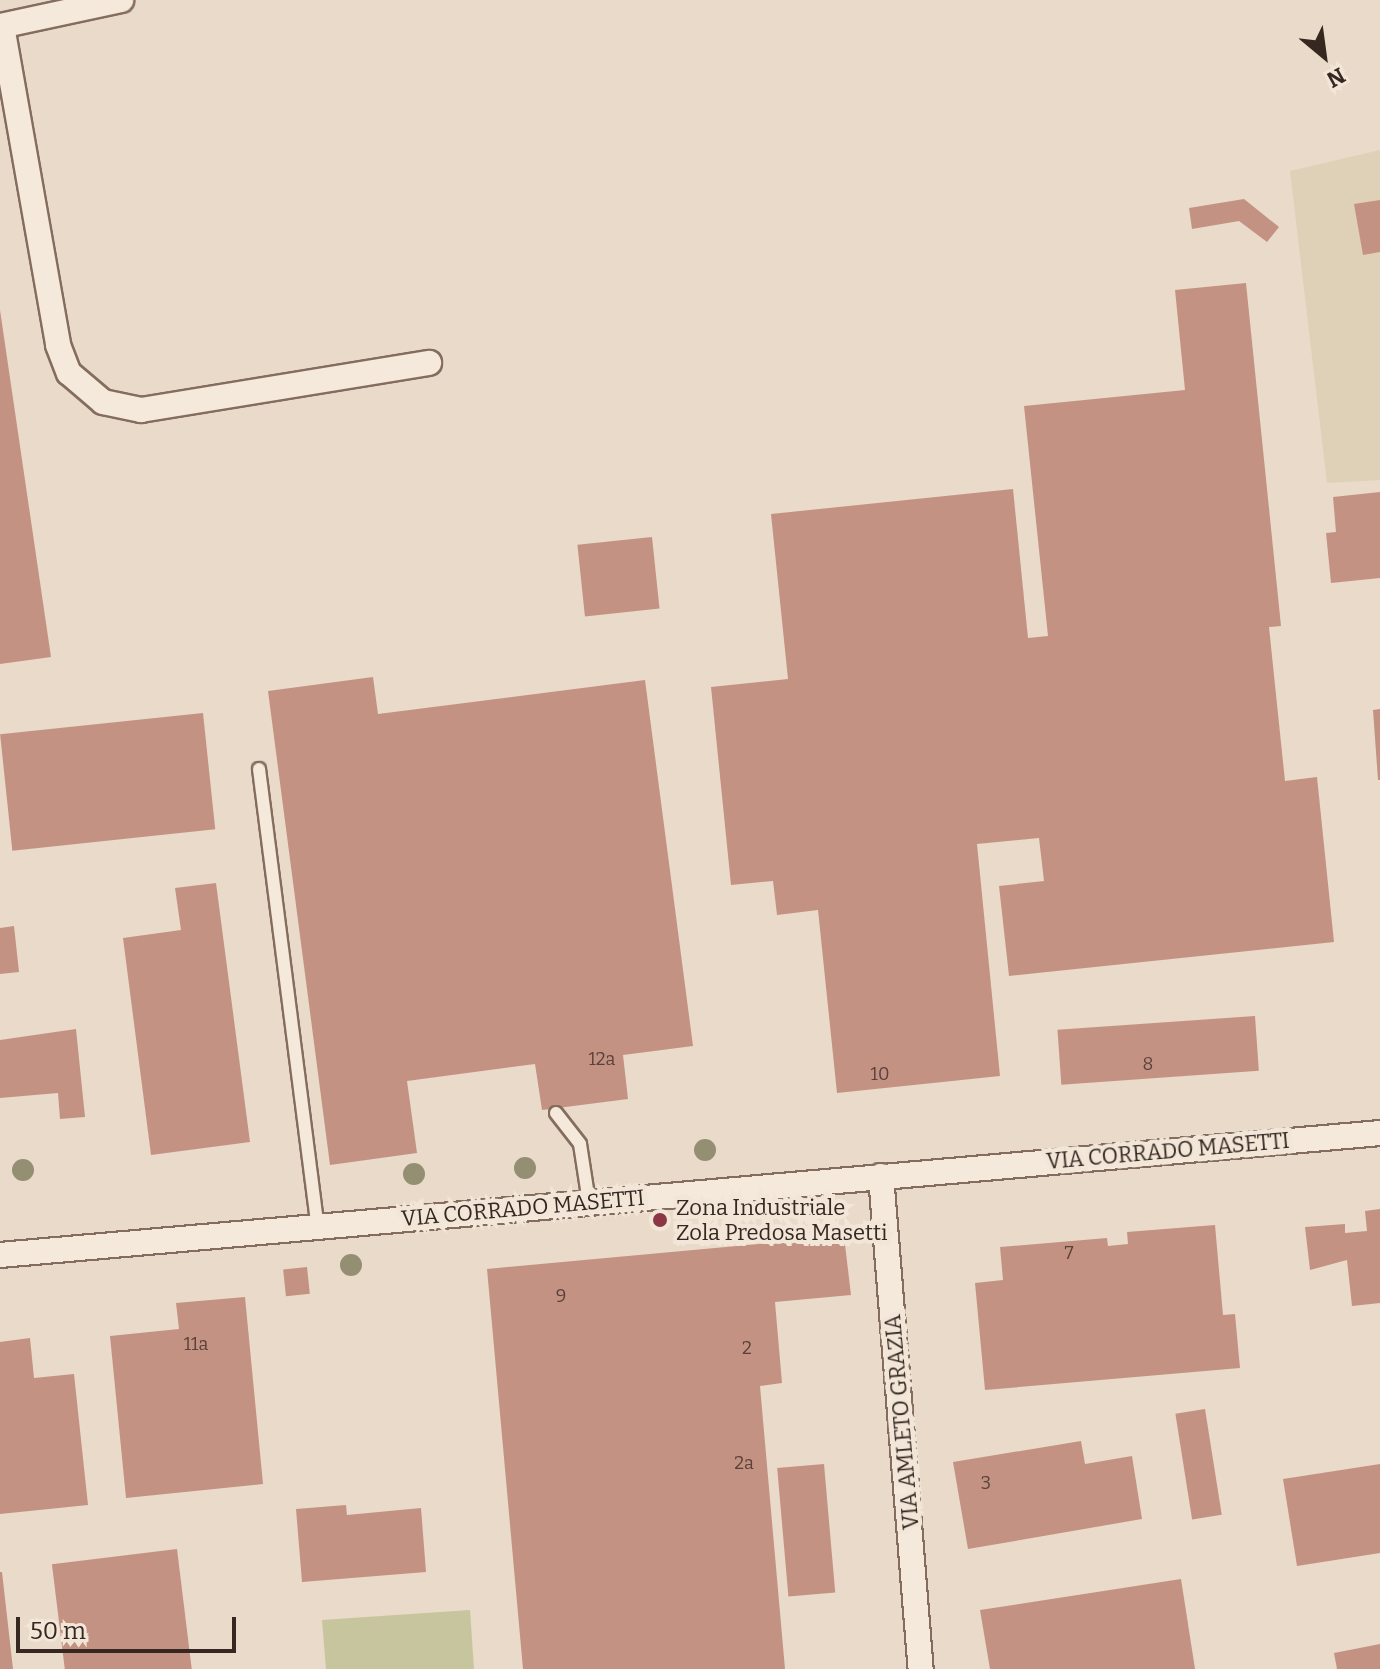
<!DOCTYPE html>
<style>
body{margin:0}
#map{position:relative;width:1380px;height:1669px;overflow:hidden;background:#eadac9;font-family:Bitter,serif}
div>[style]{position:absolute}
[style*='--x']{left:calc(var(--x)*1px);top:calc(var(--y)*1px);width:calc(var(--w)*1px);rotate:calc(var(--a)*1deg)}
.farmland>*{inset:0;background:#dfd1b7}
.green>*{inset:0;background:#c7c59e}
.building>*{inset:0;background:#c49283;transform-origin:0 0}
.roads{filter:drop-shadow(2px 0 #846d5f) drop-shadow(-2px 0 #846d5f) drop-shadow(0 2px #846d5f) drop-shadow(0 -2px #846d5f)}
.lane>*{height:12px;margin:-6px;padding:0 6px;transform-origin:6px;border-radius:6px;background:#f5e9db}
.street>*{height:24px;margin:-12px;padding:0 12px;transform-origin:12px;border-radius:12px;background:#f5e9db}
.trees>*{width:22px;height:22px;margin:-11px;border-radius:50%;background:#948f72}
.dots>*{width:22px;height:22px;translate:-50% -50%;box-sizing:border-box;border:4px solid #f2e6d8;border-radius:50%}
span{translate:-50% -50%;white-space:nowrap;text-align:center;line-height:1.15;-webkit-text-stroke:8px #f2e6d8;paint-order:stroke}
.number-label{font-size:18px;color:#5a423a}
.number-label span{-webkit-text-stroke-width:0}
.street-label{font-size:22px;color:#362821}
.poi-label{font-size:22px;color:#362821}
.left{translate:0 -50%;text-align:left}
.north{position:absolute;left:1284px;top:16px;width:80px;height:80px;-webkit-text-stroke:6px #f2e6d8;paint-order:stroke;rotate:151deg;font-size:22px;font-weight:700;line-height:32px;text-align:center;color:#362821}
.north::after{content:'';display:block;margin:auto;width:28px;height:36px;background:#362821;clip-path:polygon(50% 0,100% 100%,50% 72%,0 100%)}
.scale{position:absolute;left:16px;top:1617px;width:220px;height:36px;box-sizing:border-box;border:4px solid #362821;border-top:0;padding-left:10px;font-size:24px;line-height:28px;white-space:nowrap;color:#362821;-webkit-text-stroke:6px #f2e6d8;paint-order:stroke}
</style>
<div id="map">
<div class="farmland">
<div style="clip-path:polygon(1380px 150px,1380px 480px,1327px 483px,1290px 171px)"></div>
</div>
<div class="green">
<div style="clip-path:polygon(470px 1610px,474px 1669px,326px 1669px,322px 1620px)"></div>
</div>
<div class="building">
<div style="clip-path:polygon(1244px 199px,1279px 227px,1267px 242px,1239px 221px,1192px 229px,1189px 208px)"></div>
<div style="clip-path:polygon(1380px 200px,1380px 252px,1363px 255px,1354px 204px)"></div>
<div style="clip-path:polygon(1246px 283px,1281px 626px,1269px 627px,1285px 781px,1317px 777px,1334px 942px,1009px 976px,999px 886px,1044px 881px,1039px 838px,977px 844px,1000px 1076px,837px 1093px,818px 910px,777px 915px,773px 881px,731px 885px,711px 687px,788px 679px,771px 514px,1013px 489px,1028px 638px,1048px 636px,1024px 406px,1185px 390px,1175px 290px)"></div>
<div style="clip-path:polygon(0 310px,51px 657px,0 664px)"></div>
<div style="clip-path:polygon(1380px 492px,1380px 578px,1331px 583px,1326px 533px,1336px 532px,1333px 497px)"></div>
<div style="left:652px;top:537px;width:72px;height:75px;rotate:84deg"></div>
<div style="clip-path:polygon(373px 677px,378px 714px,645px 680px,693px 1046px,623px 1055px,628px 1099px,542px 1110px,535px 1064px,407px 1081px,417px 1153px,330px 1165px,268px 691px)"></div>
<div style="clip-path:polygon(1380px 709px,1380px 780px,1378px 780px,1373px 710px)"></div>
<div style="left:203px;top:713px;width:117px;height:204px;rotate:84deg"></div>
<div style="clip-path:polygon(216px 883px,250px 1142px,151px 1155px,123px 938px,181px 930px,175px 888px)"></div>
<div style="clip-path:polygon(14px 926px,19px 972px,0 974px,0 928px)"></div>
<div style="left:1255px;top:1016px;width:55px;height:198px;rotate:86deg"></div>
<div style="clip-path:polygon(76px 1029px,85px 1117px,60px 1119px,58px 1093px,0 1098px,0 1040px)"></div>
<div style="clip-path:polygon(1380px 1209px,1380px 1303px,1352px 1306px,1347px 1260px,1310px 1270px,1305px 1227px,1345px 1224px,1345px 1233px,1367px 1231px,1365px 1211px)"></div>
<div style="clip-path:polygon(1215px 1225px,1223px 1315px,1235px 1314px,1240px 1368px,985px 1390px,975px 1283px,1003px 1280px,1000px 1247px,1107px 1238px,1108px 1246px,1128px 1244px,1127px 1232px)"></div>
<div style="clip-path:polygon(844px 1236px,851px 1295px,775px 1302px,782px 1383px,760px 1386px,785px 1669px,523px 1669px,487px 1269px)"></div>
<div style="left:307px;top:1267px;width:27px;height:24px;rotate:84deg"></div>
<div style="clip-path:polygon(245px 1297px,263px 1484px,126px 1498px,110px 1336px,179px 1329px,176px 1303px)"></div>
<div style="clip-path:polygon(30px 1338px,34px 1378px,74px 1374px,88px 1505px,0 1514px,0 1342px)"></div>
<div style="left:1205px;top:1409px;width:107px;height:30px;rotate:81deg"></div>
<div style="clip-path:polygon(1081px 1441px,1085px 1464px,1132px 1456px,1142px 1519px,968px 1549px,953px 1462px)"></div>
<div style="left:824px;top:1464px;width:129px;height:47px;rotate:85deg"></div>
<div style="clip-path:polygon(1380px 1464px,1380px 1553px,1297px 1566px,1283px 1479px)"></div>
<div style="clip-path:polygon(346px 1505px,347px 1515px,421px 1508px,426px 1572px,302px 1582px,296px 1509px)"></div>
<div style="left:177px;top:1549px;width:121px;height:126px;rotate:83deg"></div>
<div style="clip-path:polygon(0 1572px,2px 1572px,13px 1669px,0 1669px)"></div>
<div style="clip-path:polygon(1181px 1579px,1195px 1669px,990px 1669px,980px 1610px)"></div>
<div style="clip-path:polygon(1380px 1644px,1380px 1669px,1337px 1669px,1334px 1653px)"></div>
</div>
<div class="roads">
<div class="lane">
<div style="--x:259;--y:769;--w:462;--a:82.7"></div>
<div style="--x:556;--y:1113;--w:39;--a:52"></div>
<div style="--x:580;--y:1144;--w:59;--a:81.2"></div>
</div>
<div class="street">
<div style="--x:0;--y:26;--w:124;--a:-12.1"></div>
<div style="--x:2;--y:26;--w:324;--a:80"></div>
<div style="--x:58;--y:345;--w:30;--a:69"></div>
<div style="--x:69;--y:373;--w:45;--a:40.5"></div>
<div style="--x:103;--y:402;--w:39;--a:12"></div>
<div style="--x:141;--y:410;--w:292;--a:-9.3"></div>
<div style="--x:881;--y:1176;--w:495;--a:85.4"></div>
<div style="--x:0;--y:1255;--w:1385;--a:-5.05"></div>
</div>
</div>
<div class="trees">
<div style="left:705px;top:1150px"></div>
<div style="left:525px;top:1168px"></div>
<div style="left:23px;top:1170px"></div>
<div style="left:414px;top:1174px"></div>
<div style="left:351px;top:1265px"></div>
</div>
<div class="dots">
<div style="left:660px;top:1220px;background:#8d3646"></div>
</div>
<div class="number-label">
<span style="left:602px;top:1059px">12a</span>
<span style="left:1148px;top:1064px">8</span>
<span style="left:880px;top:1074px">10</span>
<span style="left:1069px;top:1253px">7</span>
<span style="left:561px;top:1296px">9</span>
<span style="left:196px;top:1344px">11a</span>
<span style="left:747px;top:1348px">2</span>
<span style="left:744px;top:1463px">2a</span>
<span style="left:986px;top:1483px">3</span>
</div>
<div class="street-label">
<span style="left:1168px;top:1151px;rotate:-5deg">VIA CORRADO MASETTI</span>
<span style="left:523px;top:1208px;rotate:-5deg">VIA CORRADO MASETTI</span>
<span style="left:902px;top:1422px;rotate:-95deg">VIA AMLETO GRAZIA</span>
</div>
<div class="poi-label">
<span class="left" style="left:676px;top:1220px">Zona Industriale<br>Zola Predosa Masetti</span>
</div>
<div class="north">N</div>
<div class="scale">50 m</div>
</div>
